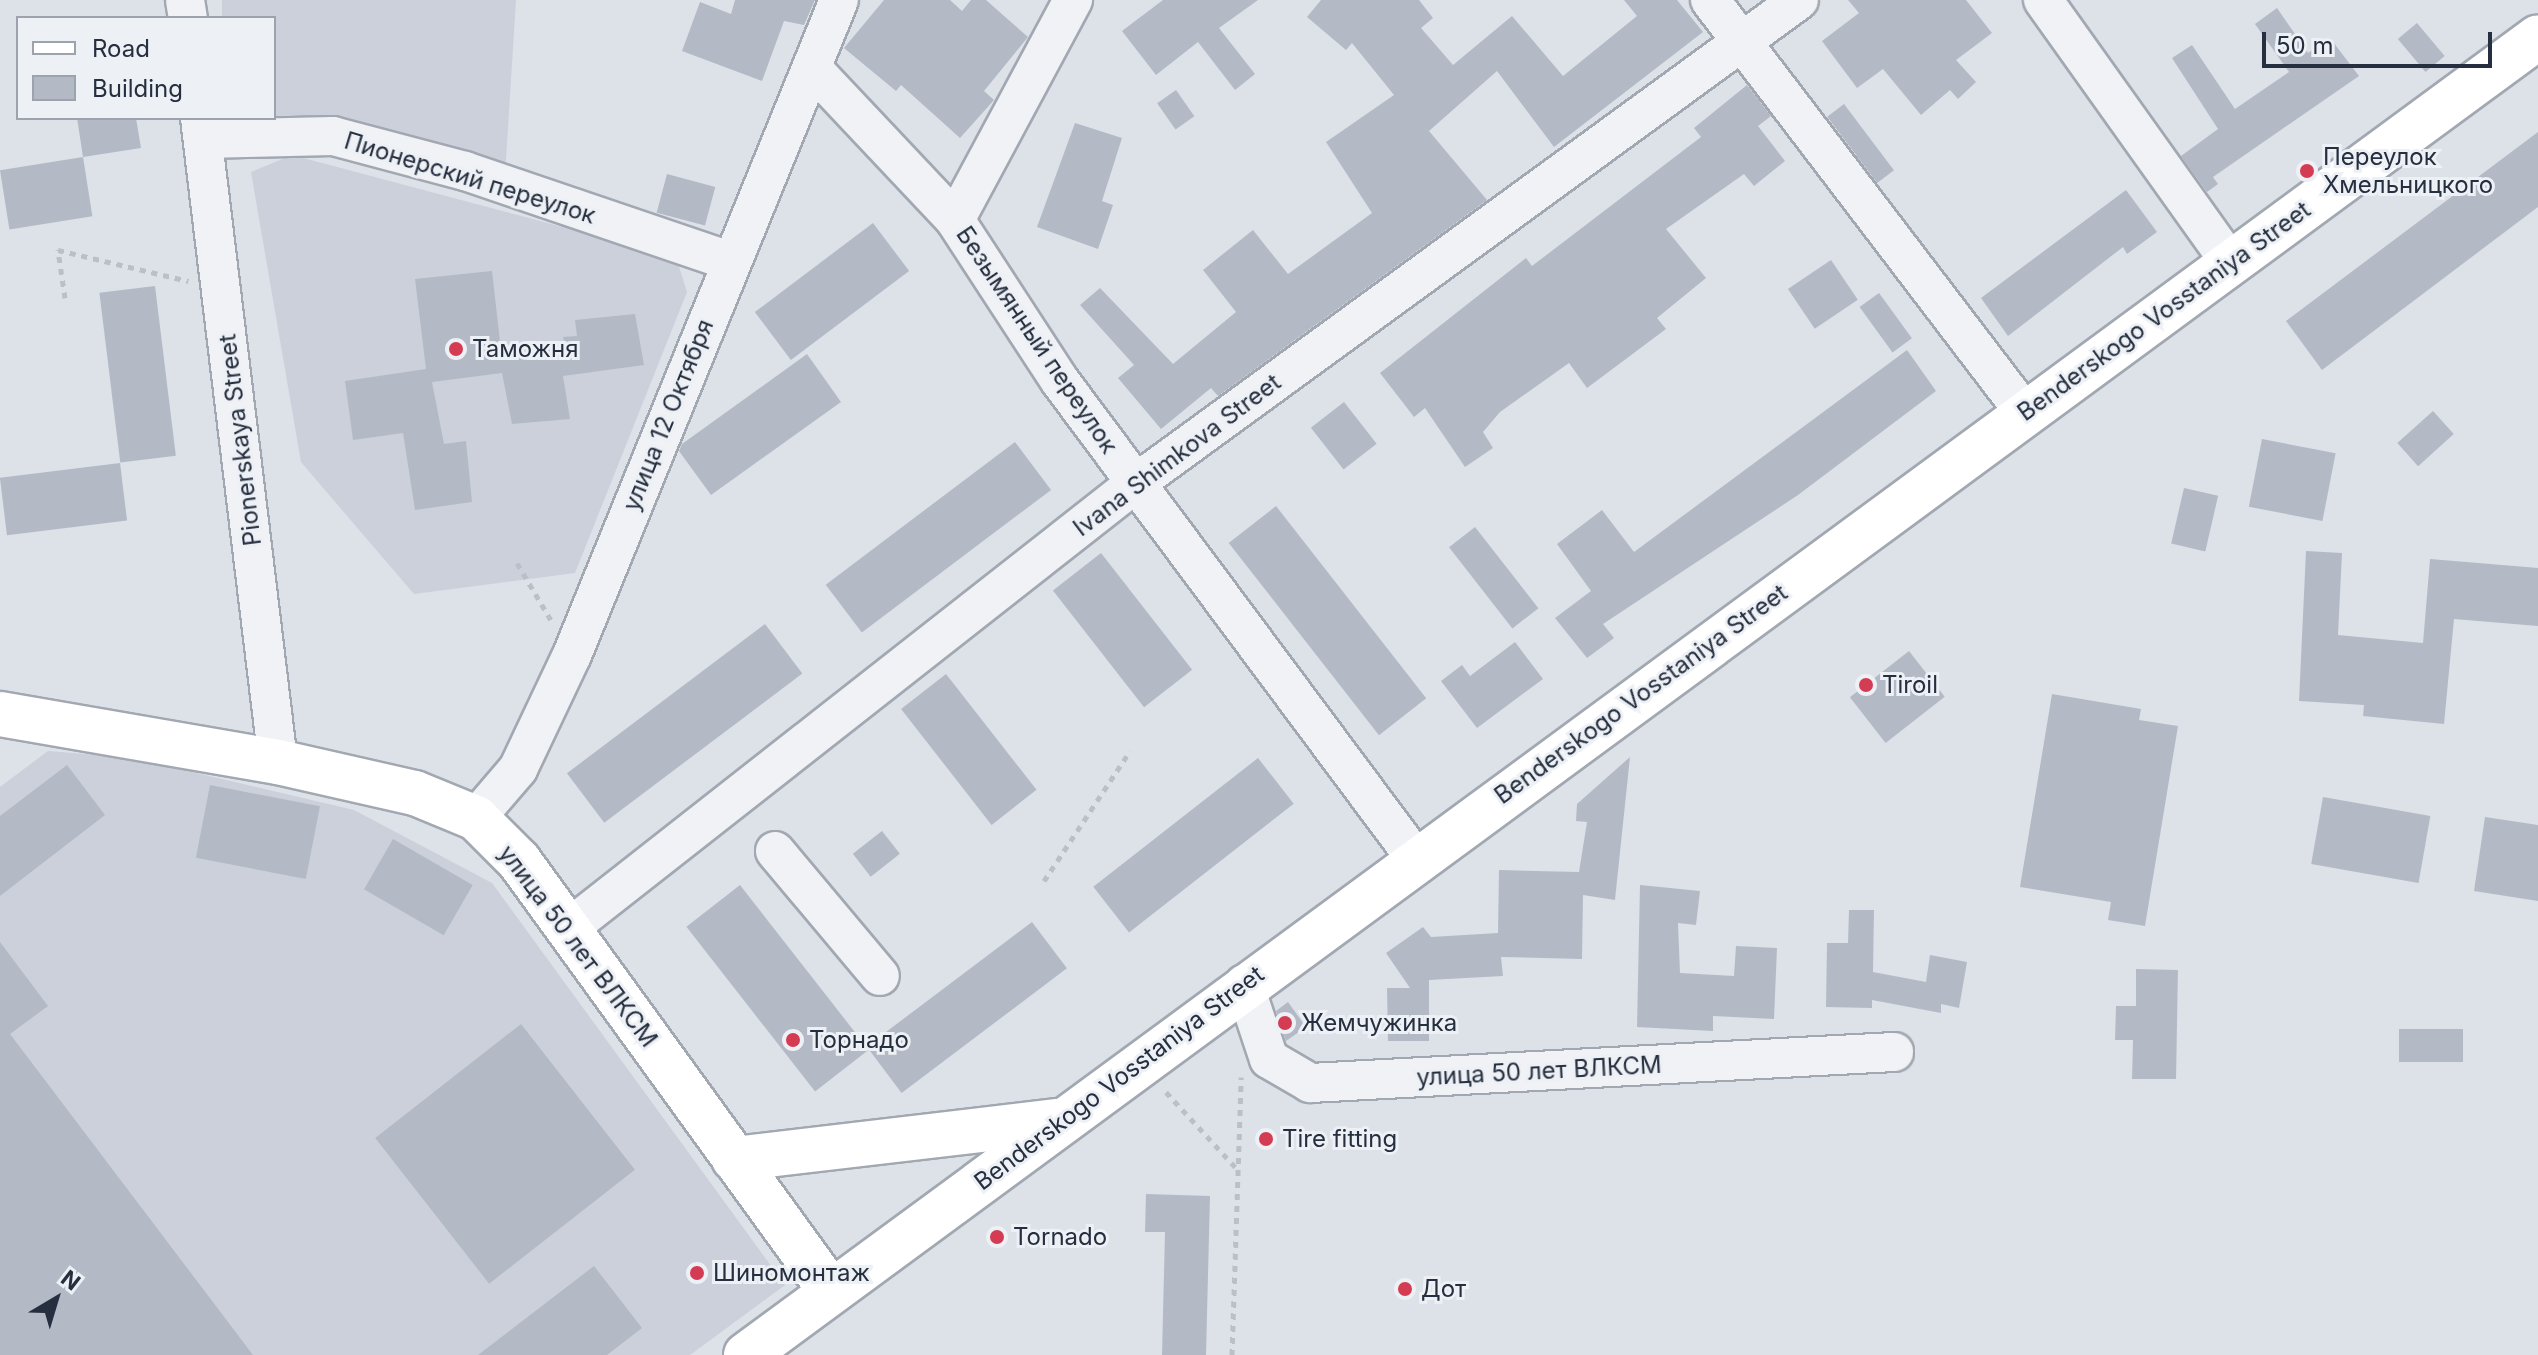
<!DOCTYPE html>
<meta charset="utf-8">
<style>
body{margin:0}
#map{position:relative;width:2538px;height:1355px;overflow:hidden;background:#dde1e8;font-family:Inter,sans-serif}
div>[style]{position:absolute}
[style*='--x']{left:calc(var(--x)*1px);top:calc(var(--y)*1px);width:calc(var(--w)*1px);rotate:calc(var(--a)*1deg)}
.built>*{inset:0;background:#cbd0da}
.building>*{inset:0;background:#b4bac5;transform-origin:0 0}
.path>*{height:5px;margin-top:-2.5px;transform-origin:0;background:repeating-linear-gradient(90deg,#bbbfc6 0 6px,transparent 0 12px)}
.roads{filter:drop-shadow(2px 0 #a2a8b2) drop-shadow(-2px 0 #a2a8b2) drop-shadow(0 2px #a2a8b2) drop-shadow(0 -2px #a2a8b2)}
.street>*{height:38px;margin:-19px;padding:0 19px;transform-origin:19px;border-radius:19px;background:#f0f2f6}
.secondary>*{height:44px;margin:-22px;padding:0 22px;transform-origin:22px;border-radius:22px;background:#fff}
.primary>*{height:44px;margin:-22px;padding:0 22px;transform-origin:22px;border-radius:22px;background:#fff}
.dots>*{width:22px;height:22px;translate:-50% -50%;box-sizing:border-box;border:4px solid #edf0f5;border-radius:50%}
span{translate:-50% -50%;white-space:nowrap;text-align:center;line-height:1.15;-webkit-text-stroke:6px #edf0f5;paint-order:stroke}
.poi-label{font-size:24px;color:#262f3f}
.left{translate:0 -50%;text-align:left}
.street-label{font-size:24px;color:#262f3f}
.legend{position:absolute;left:16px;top:16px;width:260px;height:104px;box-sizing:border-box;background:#edf0f5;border:2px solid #9da3ac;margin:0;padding:10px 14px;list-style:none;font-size:24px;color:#262f3f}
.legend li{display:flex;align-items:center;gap:16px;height:40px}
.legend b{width:40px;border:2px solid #9da3ac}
.north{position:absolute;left:16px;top:1259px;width:80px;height:80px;-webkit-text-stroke:6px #edf0f5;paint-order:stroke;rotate:38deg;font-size:22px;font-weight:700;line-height:32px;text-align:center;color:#262f3f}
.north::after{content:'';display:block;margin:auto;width:28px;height:36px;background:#262f3f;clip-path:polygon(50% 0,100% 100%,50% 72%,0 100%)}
.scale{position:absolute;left:2262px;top:32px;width:230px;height:36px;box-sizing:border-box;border:4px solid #262f3f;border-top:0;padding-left:10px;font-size:24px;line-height:28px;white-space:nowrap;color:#262f3f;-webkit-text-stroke:6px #edf0f5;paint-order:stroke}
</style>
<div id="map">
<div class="built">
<div style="clip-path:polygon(222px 0,516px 0,505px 175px,340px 125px,274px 118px,274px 18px,222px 18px)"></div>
<div style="clip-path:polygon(292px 155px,676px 257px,687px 292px,575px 573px,414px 594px,301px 462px,251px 172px)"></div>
<div style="clip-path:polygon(48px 751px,132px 758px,354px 810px,492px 883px,785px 1285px,690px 1355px,0 1355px,0 787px)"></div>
</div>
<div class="building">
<div style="clip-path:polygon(735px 0,815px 0,804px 25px,784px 21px,762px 81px,682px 51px,700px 2px,731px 14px)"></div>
<div style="clip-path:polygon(884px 0,950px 0,962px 11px,971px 0,986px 0,1028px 37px,984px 91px,994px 100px,960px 138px,901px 85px,896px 91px,844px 48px)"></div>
<div style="clip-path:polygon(1163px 0,1258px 0,1219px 28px,1255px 74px,1235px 90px,1198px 42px,1156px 75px,1122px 31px)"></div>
<div style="clip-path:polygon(1321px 0,1419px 0,1433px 18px,1421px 28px,1453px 65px,1512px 16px,1563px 76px,1637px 16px,1624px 0,1677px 0,1703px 32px,1554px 147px,1497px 71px,1429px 131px,1487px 200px,1218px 396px,1211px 388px,1161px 429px,1118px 378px,1134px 365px,1080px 305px,1100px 288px,1173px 364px,1236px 312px,1203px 270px,1253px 230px,1288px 274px,1372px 213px,1326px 142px,1394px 95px,1352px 43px,1346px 50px,1307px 17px)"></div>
<div style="clip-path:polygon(1848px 0,1966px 0,1992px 33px,1956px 60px,1976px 82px,1958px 99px,1950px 90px,1921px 115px,1883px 69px,1857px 88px,1822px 41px,1859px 13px)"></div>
<div style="clip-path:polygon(2277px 8px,2308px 53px,2330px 38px,2359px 76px,2213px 177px,2218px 184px,2207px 192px,2181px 156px,2218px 129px,2172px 58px,2192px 45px,2235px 109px,2289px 72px,2255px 24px)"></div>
<div style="left:2417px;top:23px;width:43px;height:25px;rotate:50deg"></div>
<div style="clip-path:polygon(1747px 85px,1771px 116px,1758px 126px,1785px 161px,1754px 186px,1744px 174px,1666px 229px,1706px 278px,1657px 318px,1666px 329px,1587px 388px,1569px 363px,1500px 412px,1483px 432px,1493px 448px,1465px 467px,1425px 408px,1414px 417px,1380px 373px,1526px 258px,1532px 266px,1701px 137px,1694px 128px)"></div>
<div style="left:1176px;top:90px;width:32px;height:23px;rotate:55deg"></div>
<div style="left:1844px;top:104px;width:83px;height:21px;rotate:53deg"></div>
<div style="clip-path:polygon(77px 118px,136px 118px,141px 148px,83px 157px)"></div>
<div style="clip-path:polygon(1075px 123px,1122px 138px,1102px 201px,1113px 205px,1098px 249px,1037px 227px)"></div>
<div style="clip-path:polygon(2538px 132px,2538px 207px,2322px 370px,2286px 321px)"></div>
<div style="left:83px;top:157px;width:60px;height:84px;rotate:81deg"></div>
<div style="left:667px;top:174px;width:50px;height:40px;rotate:15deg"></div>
<div style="clip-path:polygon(2126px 190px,2157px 232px,2127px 254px,2123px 247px,2008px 336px,1981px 298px)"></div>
<div style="left:873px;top:223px;width:60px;height:148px;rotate:53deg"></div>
<div style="left:1831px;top:260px;width:48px;height:52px;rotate:56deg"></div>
<div style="clip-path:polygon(492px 271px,502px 359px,566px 347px,563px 337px,577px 336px,575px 320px,635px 314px,644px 365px,563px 376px,570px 419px,512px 424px,502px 373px,432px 382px,444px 444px,466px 441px,472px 502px,415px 510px,403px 433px,353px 440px,345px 381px,426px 369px,415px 279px)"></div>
<div style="left:155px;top:286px;width:171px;height:56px;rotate:83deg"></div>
<div style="left:1879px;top:293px;width:56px;height:24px;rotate:54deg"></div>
<div style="clip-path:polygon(1907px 350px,1936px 391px,1798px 495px,1603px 624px,1614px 638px,1587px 658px,1555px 618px,1591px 591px,1557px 544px,1602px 510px,1634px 552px)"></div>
<div style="clip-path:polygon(807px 354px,841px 402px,711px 495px,679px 451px,682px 444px)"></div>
<div style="left:1344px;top:402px;width:53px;height:42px;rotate:52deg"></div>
<div style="left:2433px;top:411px;width:31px;height:48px;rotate:48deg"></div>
<div style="left:2262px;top:439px;width:75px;height:69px;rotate:11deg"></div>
<div style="left:1015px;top:442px;width:60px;height:237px;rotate:53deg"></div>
<div style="left:120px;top:463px;width:58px;height:121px;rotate:83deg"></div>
<div style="left:2184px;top:488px;width:35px;height:57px;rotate:13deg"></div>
<div style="left:1276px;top:506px;width:244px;height:60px;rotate:52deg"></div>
<div style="left:1475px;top:527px;width:103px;height:33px;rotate:52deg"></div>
<div style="clip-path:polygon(2306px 551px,2342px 553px,2338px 635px,2423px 643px,2430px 559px,2538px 568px,2538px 626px,2454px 619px,2444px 724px,2363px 716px,2364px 705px,2299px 701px)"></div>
<div style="left:1101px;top:553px;width:148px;height:61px;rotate:52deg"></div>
<div style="left:765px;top:624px;width:62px;height:248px;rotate:53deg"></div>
<div style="clip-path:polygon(1515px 642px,1543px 679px,1477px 728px,1441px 681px,1462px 665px,1470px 676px)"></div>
<div style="left:1909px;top:651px;width:58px;height:75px;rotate:52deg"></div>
<div style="left:946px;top:674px;width:147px;height:57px;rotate:52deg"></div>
<div style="clip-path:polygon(2052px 694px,2141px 709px,2139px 720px,2178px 726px,2145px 926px,2108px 920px,2111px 902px,2020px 887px)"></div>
<div style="clip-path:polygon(1630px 757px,1615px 900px,1583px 895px,1582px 959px,1501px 957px,1503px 976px,1429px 980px,1429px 1041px,1388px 1041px,1387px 988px,1410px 988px,1386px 953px,1423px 927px,1431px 937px,1498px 933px,1499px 870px,1579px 872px,1587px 822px,1576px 821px,1577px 804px)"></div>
<div style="left:1258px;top:758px;width:58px;height:209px;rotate:52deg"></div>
<div style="clip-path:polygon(67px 765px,105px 815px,0 896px,0 816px)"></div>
<div style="left:210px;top:785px;width:112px;height:74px;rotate:11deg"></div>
<div style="left:2323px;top:797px;width:109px;height:68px;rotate:10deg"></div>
<div style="clip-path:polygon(2485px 817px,2538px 825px,2538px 901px,2474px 891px)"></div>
<div style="left:882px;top:831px;width:29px;height:37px;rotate:52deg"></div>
<div style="left:393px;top:839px;width:92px;height:58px;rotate:30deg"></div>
<div style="left:740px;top:885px;width:209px;height:68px;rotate:52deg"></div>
<div style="clip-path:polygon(1640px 885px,1700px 891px,1696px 925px,1678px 923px,1680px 973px,1734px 976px,1736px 946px,1777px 948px,1774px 1019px,1713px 1016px,1713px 1031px,1637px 1027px)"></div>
<div style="clip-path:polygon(1849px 910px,1874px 910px,1873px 972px,1926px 982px,1930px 955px,1967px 962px,1959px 1008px,1941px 1004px,1941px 1013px,1872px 1000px,1872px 1008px,1826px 1007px,1827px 943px,1848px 943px)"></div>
<div style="left:1032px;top:922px;width:58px;height:207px;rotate:53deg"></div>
<div style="clip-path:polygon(0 942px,48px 1006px,10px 1034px,253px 1355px,0 1355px)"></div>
<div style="clip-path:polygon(2136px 969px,2178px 970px,2176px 1079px,2132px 1079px,2133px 1040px,2115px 1040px,2116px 1006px,2136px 1006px)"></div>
<div style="clip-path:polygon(1288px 1002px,1306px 1027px,1286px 1041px,1276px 1011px)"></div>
<div style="left:521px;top:1024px;width:185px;height:185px;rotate:52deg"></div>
<div style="left:2399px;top:1029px;width:64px;height:33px"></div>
<div style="clip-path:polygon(1146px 1194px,1210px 1196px,1206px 1355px,1162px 1355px,1165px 1232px,1145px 1232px)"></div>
<div style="clip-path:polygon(594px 1266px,642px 1328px,607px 1355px,478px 1355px)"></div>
</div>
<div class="path">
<div style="--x:65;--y:298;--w:49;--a:-98.3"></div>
<div style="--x:58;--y:250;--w:134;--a:13.4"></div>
<div style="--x:517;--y:563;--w:66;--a:59.2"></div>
<div style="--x:1044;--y:881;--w:156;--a:-56.5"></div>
<div style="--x:1166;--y:1092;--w:105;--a:47.3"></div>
<div style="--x:1232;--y:1355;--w:278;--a:-88.1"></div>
</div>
<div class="roads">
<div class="street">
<div style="--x:185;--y:0;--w:18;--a:81"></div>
<div style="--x:1710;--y:0;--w:519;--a:52.67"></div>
<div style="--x:2043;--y:0;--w:324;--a:54.5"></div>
<div style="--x:812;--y:68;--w:209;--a:46.7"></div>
<div style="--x:955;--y:220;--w:192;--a:56.9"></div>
<div style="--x:1060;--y:381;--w:596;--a:53.32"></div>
<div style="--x:200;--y:118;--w:649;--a:83.09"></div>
<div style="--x:203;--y:139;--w:130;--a:-1.3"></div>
<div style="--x:333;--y:136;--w:137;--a:14.9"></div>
<div style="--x:465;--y:171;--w:280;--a:18.8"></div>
<div style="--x:955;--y:220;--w:250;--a:-61.8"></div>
<div style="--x:476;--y:818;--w:65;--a:-49.4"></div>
<div style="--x:518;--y:769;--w:126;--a:-64.7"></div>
<div style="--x:572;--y:655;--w:707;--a:-67.82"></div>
<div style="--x:775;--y:851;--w:163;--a:50"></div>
<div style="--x:569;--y:928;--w:721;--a:-38.13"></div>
<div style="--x:1136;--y:483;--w:820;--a:-36.07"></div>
<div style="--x:1244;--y:984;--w:79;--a:71.6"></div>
<div style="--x:1269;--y:1059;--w:48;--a:30.3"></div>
<div style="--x:1310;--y:1083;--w:585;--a:-3.04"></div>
</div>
<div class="secondary">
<div style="--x:0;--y:714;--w:282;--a:9.8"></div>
<div style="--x:278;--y:762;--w:140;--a:12.8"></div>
<div style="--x:415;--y:793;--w:66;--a:22.3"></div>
<div style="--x:476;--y:818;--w:61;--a:45"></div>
<div style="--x:519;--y:861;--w:530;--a:54.06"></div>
<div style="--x:734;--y:1159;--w:326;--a:-6.7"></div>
</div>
<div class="primary">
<div style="--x:746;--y:1355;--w:2224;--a:-36.33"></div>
</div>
</div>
<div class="dots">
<div style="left:2307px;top:171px;background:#d33c52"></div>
<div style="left:456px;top:349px;background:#d33c52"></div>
<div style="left:1866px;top:685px;background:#d33c52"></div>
<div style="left:1285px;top:1023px;background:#d33c52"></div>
<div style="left:793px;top:1040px;background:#d33c52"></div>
<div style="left:1266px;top:1139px;background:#d33c52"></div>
<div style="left:997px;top:1237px;background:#d33c52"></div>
<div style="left:697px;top:1273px;background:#d33c52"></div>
<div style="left:1405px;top:1289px;background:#d33c52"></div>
</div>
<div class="poi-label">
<span class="left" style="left:2323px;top:171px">Переулок<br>Хмельницкого</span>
<span class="left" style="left:472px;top:349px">Таможня</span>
<span class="left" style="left:1882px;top:685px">Tiroil</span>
<span class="left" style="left:1301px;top:1023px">Жемчужинка</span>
<span class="left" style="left:809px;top:1040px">Торнадо</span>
<span class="left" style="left:1282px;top:1139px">Tire fitting</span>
<span class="left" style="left:1013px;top:1237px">Tornado</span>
<span class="left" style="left:713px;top:1273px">Шиномонтаж</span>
<span class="left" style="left:1421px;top:1289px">Дот</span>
</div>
<div class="street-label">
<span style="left:470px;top:178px;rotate:17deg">Пионерский переулок</span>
<span style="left:2164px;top:311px;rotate:-36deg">Benderskogo Vosstaniya Street</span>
<span style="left:1037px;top:340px;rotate:56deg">Безымянный переулок</span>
<span style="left:668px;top:415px;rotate:-68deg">улица 12 Октября</span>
<span style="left:240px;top:440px;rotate:-97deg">Pionerskaya Street</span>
<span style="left:1177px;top:455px;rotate:-37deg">Ivana Shimkova Street</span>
<span style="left:1641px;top:694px;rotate:-36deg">Benderskogo Vosstaniya Street</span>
<span style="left:578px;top:946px;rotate:53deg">улица 50 лет ВЛКСМ</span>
<span style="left:1539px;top:1071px;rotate:-3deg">улица 50 лет ВЛКСМ</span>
<span style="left:1119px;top:1078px;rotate:-37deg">Benderskogo Vosstaniya Street</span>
</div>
<ul class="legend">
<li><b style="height:10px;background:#fff"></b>Road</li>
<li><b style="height:22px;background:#b4bac5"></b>Building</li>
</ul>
<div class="north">N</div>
<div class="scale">50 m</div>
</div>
